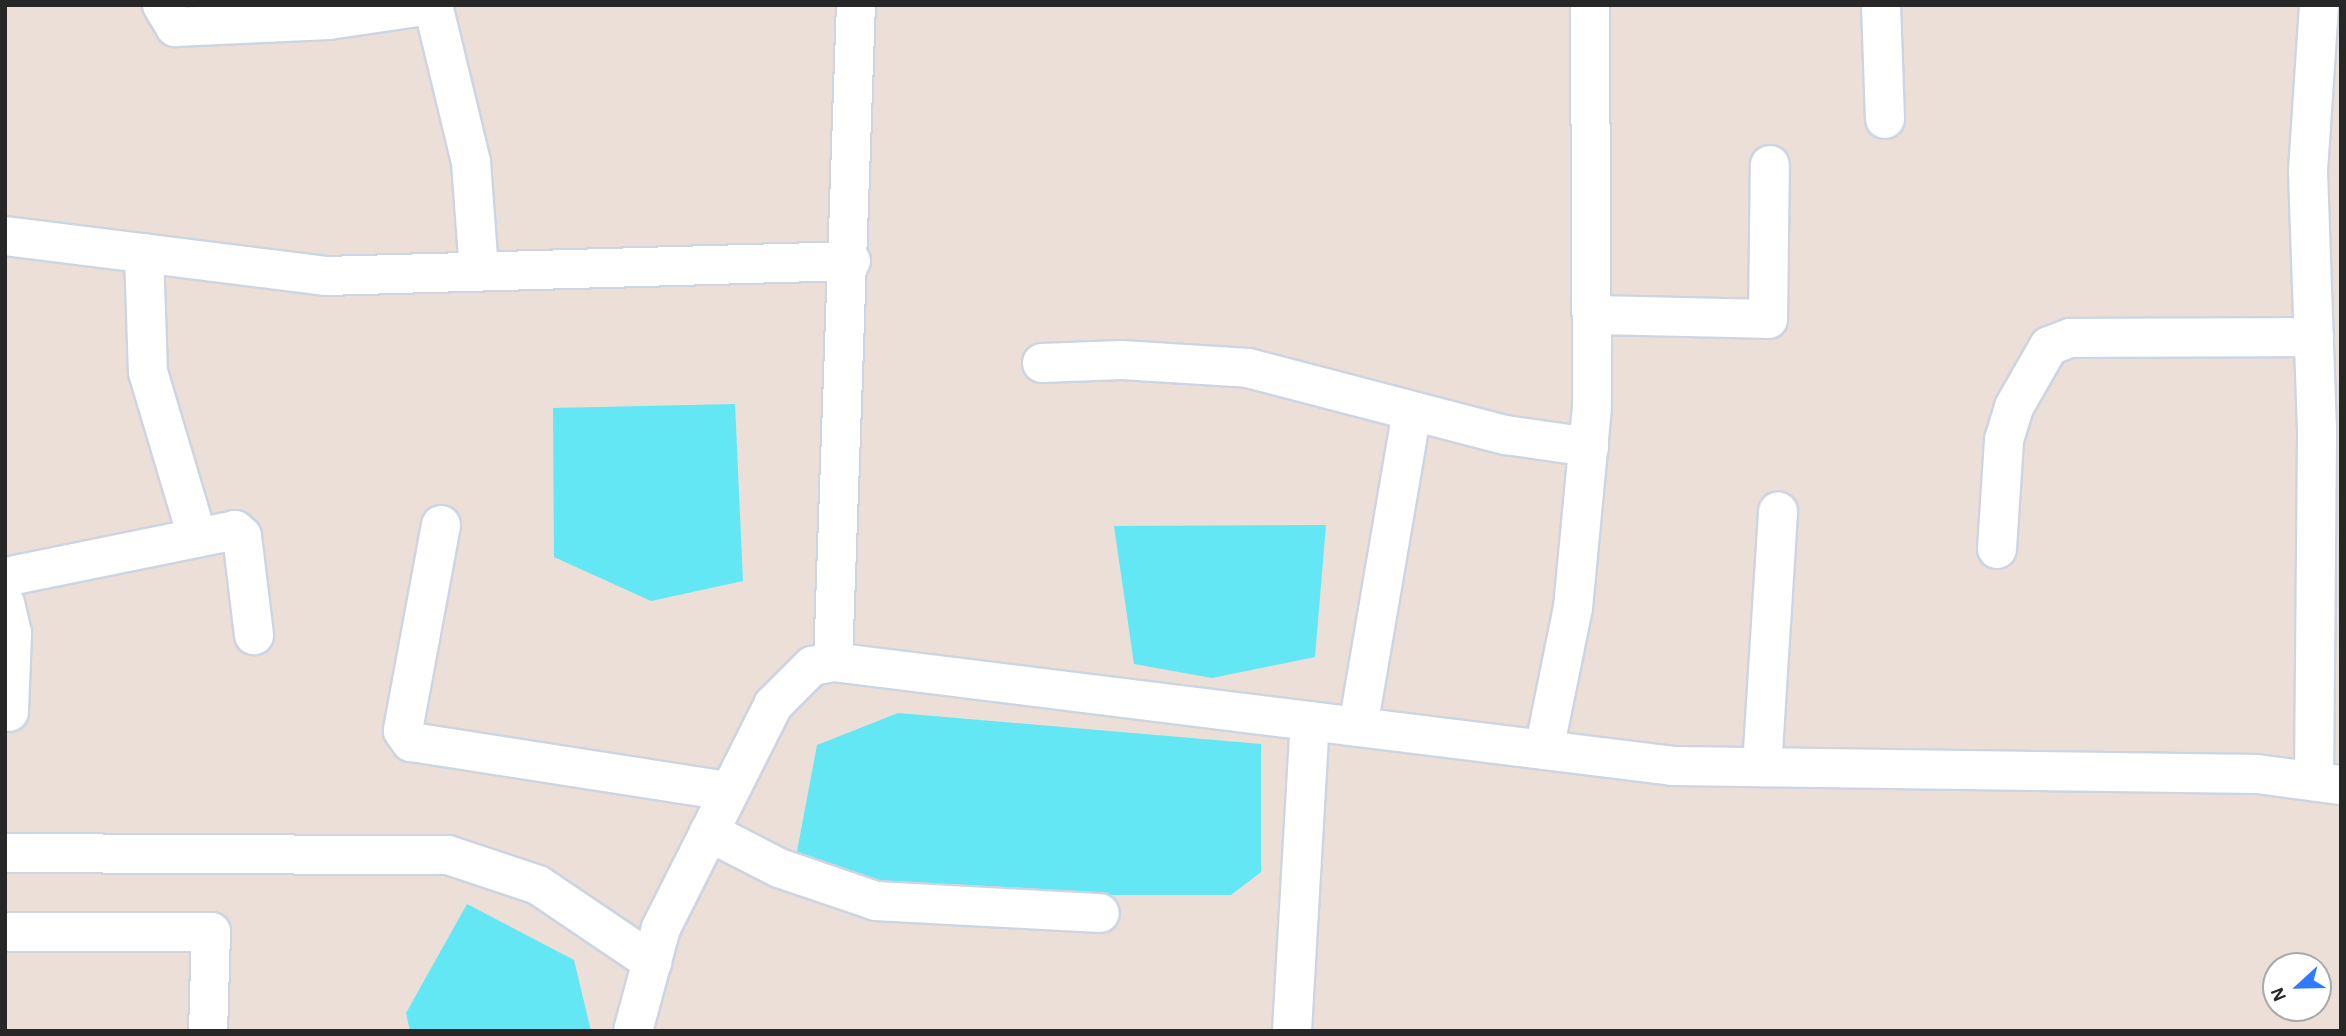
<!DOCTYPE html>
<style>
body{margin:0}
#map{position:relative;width:2346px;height:1036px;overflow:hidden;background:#ebdfd8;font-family:"Alegreya Sans",sans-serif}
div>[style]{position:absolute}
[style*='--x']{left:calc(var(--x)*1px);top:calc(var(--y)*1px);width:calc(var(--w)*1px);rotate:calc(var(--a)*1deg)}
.water>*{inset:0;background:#63e7f5}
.roads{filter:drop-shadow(2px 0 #cdd4e2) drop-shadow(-2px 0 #cdd4e2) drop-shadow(0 2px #cdd4e2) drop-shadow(0 -2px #cdd4e2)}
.minor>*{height:38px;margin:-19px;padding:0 19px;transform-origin:19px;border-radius:19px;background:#fff}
.tertiary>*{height:38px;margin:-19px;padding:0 19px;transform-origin:19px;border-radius:19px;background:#fff}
span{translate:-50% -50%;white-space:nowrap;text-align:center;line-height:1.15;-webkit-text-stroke:6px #fff;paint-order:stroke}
.frame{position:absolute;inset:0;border:7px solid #272727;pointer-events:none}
.north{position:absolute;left:2262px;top:952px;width:70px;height:70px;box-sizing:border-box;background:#fff;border:2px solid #a9a9a9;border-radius:50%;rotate:248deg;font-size:19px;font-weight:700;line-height:28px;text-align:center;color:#272727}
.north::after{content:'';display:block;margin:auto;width:24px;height:32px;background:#317aff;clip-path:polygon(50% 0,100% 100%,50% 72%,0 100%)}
</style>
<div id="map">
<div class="water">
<div style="clip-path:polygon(735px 404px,743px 581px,651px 601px,554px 557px,553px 408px)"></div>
<div style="clip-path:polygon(1326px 525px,1315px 657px,1212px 678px,1134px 664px,1114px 526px)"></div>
<div style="clip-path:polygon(898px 713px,1261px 744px,1261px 872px,1231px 895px,906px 895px,795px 862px,817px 745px)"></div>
<div style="clip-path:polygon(467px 904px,574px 960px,591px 1031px,410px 1031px,406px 1013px)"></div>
</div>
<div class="roads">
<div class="minor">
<div style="--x:162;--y:5;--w:26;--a:59"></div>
<div style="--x:175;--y:27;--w:154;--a:-2.6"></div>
<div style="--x:329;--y:20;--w:103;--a:-8.4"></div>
<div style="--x:433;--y:5;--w:162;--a:76.4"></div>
<div style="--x:471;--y:162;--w:110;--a:85.8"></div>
<div style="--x:1881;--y:5;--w:114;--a:88"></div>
<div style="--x:5;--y:236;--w:322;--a:7.1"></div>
<div style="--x:325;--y:276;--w:526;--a:-1.63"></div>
<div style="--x:144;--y:253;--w:119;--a:88.1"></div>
<div style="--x:148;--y:372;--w:171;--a:73.4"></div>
<div style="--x:1594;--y:315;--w:174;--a:1.3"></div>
<div style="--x:1768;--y:319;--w:154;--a:-89.3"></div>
<div style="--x:1042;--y:363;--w:80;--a:-2.1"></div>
<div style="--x:1122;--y:360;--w:126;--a:3.6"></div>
<div style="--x:1248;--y:368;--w:267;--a:14.6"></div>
<div style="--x:1506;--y:435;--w:84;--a:8.2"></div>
<div style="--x:441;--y:525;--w:209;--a:100.5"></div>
<div style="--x:403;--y:731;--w:14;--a:54"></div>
<div style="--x:411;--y:742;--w:322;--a:8.8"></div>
<div style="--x:1997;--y:549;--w:109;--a:-86.3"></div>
<div style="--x:2004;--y:440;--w:34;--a:-73"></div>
<div style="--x:2014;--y:407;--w:70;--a:-60.2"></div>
<div style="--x:2049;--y:346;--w:22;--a:-21"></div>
<div style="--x:2070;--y:338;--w:244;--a:-0.2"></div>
<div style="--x:5;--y:577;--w:235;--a:-11.5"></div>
<div style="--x:235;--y:530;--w:9;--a:41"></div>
<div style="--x:242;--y:536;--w:100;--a:83.1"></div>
<div style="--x:5;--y:603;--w:31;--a:77"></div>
<div style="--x:12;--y:633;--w:79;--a:92.2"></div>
<div style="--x:833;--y:662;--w:657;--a:-88"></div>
<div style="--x:1358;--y:727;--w:320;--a:-80.3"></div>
<div style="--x:1544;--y:750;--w:145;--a:-78.5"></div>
<div style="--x:1573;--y:608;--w:201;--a:-84.6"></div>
<div style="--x:1592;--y:408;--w:403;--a:-90.3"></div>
<div style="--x:1762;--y:767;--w:256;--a:-86.4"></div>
<div style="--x:2314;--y:781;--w:351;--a:-89.5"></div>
<div style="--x:2317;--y:430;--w:259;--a:-92"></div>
<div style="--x:2308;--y:171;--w:166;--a:-86.2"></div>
<div style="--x:709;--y:832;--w:79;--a:27.2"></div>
<div style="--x:779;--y:868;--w:102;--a:18.8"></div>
<div style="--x:876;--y:901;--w:224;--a:3.1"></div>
<div style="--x:5;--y:853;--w:443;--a:0.3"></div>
<div style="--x:448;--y:855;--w:95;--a:18.4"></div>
<div style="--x:538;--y:885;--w:138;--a:34"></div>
<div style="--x:5;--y:932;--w:206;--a:0"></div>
<div style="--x:211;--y:932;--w:99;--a:91.7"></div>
<div style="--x:1292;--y:1031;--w:310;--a:-86.7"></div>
</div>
<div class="tertiary">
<div style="--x:633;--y:1031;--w:107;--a:-74.8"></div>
<div style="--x:661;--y:928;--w:250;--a:-63.3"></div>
<div style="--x:773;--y:705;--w:55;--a:-45"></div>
<div style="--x:812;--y:666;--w:21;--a:-11"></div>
<div style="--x:833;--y:662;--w:846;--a:7.06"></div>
<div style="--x:1673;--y:766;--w:584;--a:0.78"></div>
<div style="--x:2257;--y:774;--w:85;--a:7.5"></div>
</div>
</div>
<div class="frame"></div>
<div class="north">N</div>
</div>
